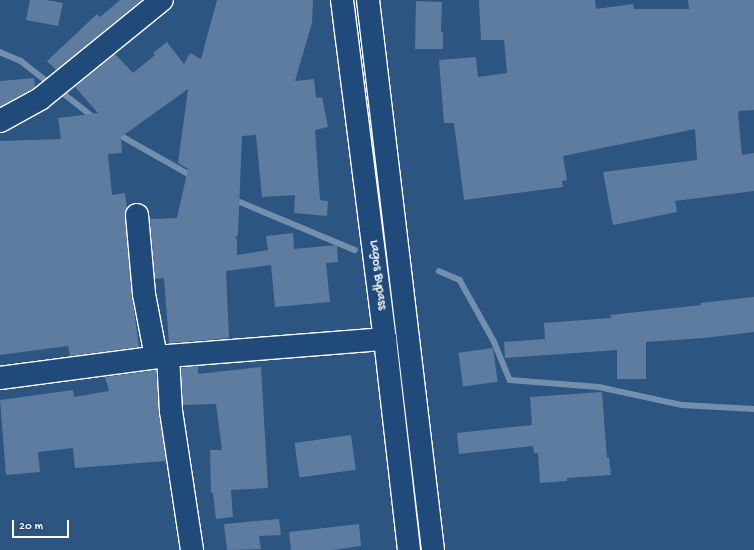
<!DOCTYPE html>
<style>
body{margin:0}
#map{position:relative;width:754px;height:550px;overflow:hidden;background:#2c5582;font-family:"Gochi Hand",sans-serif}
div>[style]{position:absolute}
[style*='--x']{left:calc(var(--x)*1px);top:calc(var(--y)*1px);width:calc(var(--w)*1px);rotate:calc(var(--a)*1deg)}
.stream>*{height:5.5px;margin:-2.75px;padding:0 2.75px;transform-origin:2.75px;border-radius:2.75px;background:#748fad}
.building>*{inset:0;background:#5e7c9f;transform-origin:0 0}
.roads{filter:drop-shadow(1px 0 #fff) drop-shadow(-1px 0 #fff) drop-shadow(0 1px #fff) drop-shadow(0 -1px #fff)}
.minor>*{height:22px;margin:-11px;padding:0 11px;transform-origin:11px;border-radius:11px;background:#1f4a7a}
.secondary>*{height:22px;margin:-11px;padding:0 11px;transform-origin:11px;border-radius:11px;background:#1f4a7a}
span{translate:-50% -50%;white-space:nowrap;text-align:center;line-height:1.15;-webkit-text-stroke:3.5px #1f4a7a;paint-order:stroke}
.street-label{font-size:13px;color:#fff}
.scale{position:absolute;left:12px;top:520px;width:57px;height:18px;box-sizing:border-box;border:2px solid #fff;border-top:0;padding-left:5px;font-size:12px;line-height:14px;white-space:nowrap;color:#fff;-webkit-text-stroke:3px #1f4a7a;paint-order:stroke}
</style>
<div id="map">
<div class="stream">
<div style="--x:0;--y:52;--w:23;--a:23"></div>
<div style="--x:21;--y:61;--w:39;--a:38"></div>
<div style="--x:59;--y:90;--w:47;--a:38.1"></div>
<div style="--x:116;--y:133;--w:87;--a:29.5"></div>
<div style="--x:233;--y:199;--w:132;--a:22.7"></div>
<div style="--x:439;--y:271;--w:23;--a:23"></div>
<div style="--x:460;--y:280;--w:70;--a:60.9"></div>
<div style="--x:494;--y:341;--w:42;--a:67.7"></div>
<div style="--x:510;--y:380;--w:89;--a:4.5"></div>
<div style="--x:599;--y:387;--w:85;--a:12.2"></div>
<div style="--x:682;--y:405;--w:72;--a:3.2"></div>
</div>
<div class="building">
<div style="clip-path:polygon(30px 0,46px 0,63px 3px,58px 26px,26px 20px)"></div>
<div style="clip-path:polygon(120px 0,142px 0,56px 70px,47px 61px,97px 14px,100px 17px)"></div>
<div style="clip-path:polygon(217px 0,313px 0,312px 23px,295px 81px,314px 79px,316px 98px,322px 97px,328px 127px,315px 130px,320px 200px,328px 201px,327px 216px,294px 213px,295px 195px,262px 197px,256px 135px,242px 136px,238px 234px,235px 239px,237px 239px,237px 255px,268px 250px,266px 236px,293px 233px,294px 249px,337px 245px,338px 262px,326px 263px,330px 302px,275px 307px,271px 265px,226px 271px,229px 338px,169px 343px,164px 278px,155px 279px,150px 219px,177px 218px,188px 169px,178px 163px,188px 89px,121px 137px,122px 153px,108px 154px,112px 195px,125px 193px,127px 208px,125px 216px,132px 295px,139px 347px,70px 356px,68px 346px,0 355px,0 141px,61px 139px,58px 118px,98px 113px,75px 87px,115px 54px,133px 73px,155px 55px,153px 53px,167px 42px,184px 64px,190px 53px,201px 59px)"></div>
<div style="clip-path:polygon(479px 0,595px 0,596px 9px,633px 4px,634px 9px,689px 9px,688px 0,754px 0,754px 110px,739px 111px,738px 113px,742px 155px,754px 153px,754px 191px,675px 201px,677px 212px,613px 225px,603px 172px,697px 160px,695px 129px,563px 156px,567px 180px,562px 181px,563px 187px,464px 200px,454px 123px,444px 123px,439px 60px,476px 57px,478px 77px,507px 73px,504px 40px,481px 40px)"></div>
<div style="clip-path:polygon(416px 1px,442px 2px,441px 32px,443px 32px,443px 49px,415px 49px)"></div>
<div style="clip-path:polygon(34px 78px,35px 87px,0 107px,0 81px)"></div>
<div style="clip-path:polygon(754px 297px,754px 332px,704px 338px,646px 342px,646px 379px,617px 379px,617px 350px,505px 358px,504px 342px,545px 339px,544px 323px,611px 318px,610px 315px,701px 305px,700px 303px)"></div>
<div style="left:493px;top:348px;width:34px;height:35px;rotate:82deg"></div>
<div style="clip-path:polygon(198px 366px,198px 374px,261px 367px,268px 488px,231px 490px,233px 517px,216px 519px,213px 493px,211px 493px,210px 450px,222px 450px,216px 404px,183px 405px,181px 368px)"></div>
<div style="clip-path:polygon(156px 370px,159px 413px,166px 461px,75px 468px,73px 448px,38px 452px,40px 472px,6px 475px,0 400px,73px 390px,74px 397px,109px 391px,105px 377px)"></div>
<div style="clip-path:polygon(602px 392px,607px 458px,609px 457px,611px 475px,567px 478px,567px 481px,540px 483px,538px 453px,534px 453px,533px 446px,459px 454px,457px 433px,532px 425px,530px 397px)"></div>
<div style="left:351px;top:435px;width:35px;height:57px;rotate:82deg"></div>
<div style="clip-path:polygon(279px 519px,281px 535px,259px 536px,261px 549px,227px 550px,224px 524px)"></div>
<div style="clip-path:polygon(359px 524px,361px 546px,332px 550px,291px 550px,289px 532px)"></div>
</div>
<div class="roads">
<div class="minor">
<div style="--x:0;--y:121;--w:46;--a:-28.8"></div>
<div style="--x:40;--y:99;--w:157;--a:-39.1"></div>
<div style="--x:137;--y:215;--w:79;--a:84.9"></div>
<div style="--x:144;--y:294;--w:64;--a:79.2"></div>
<div style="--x:168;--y:356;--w:55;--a:86.9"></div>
<div style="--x:171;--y:411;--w:141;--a:81.4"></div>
<div style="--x:0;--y:378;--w:169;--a:-7.5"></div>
<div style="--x:168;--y:356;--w:218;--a:-4.5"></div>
</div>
<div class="secondary">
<div style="--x:342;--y:0;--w:342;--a:82.8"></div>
<div style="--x:385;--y:339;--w:212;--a:83.5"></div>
<div style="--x:368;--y:0;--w:554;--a:83.26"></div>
</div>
</div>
<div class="street-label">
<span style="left:377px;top:275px;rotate:83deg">Lagos Bypass</span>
</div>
<div class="scale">20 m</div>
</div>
